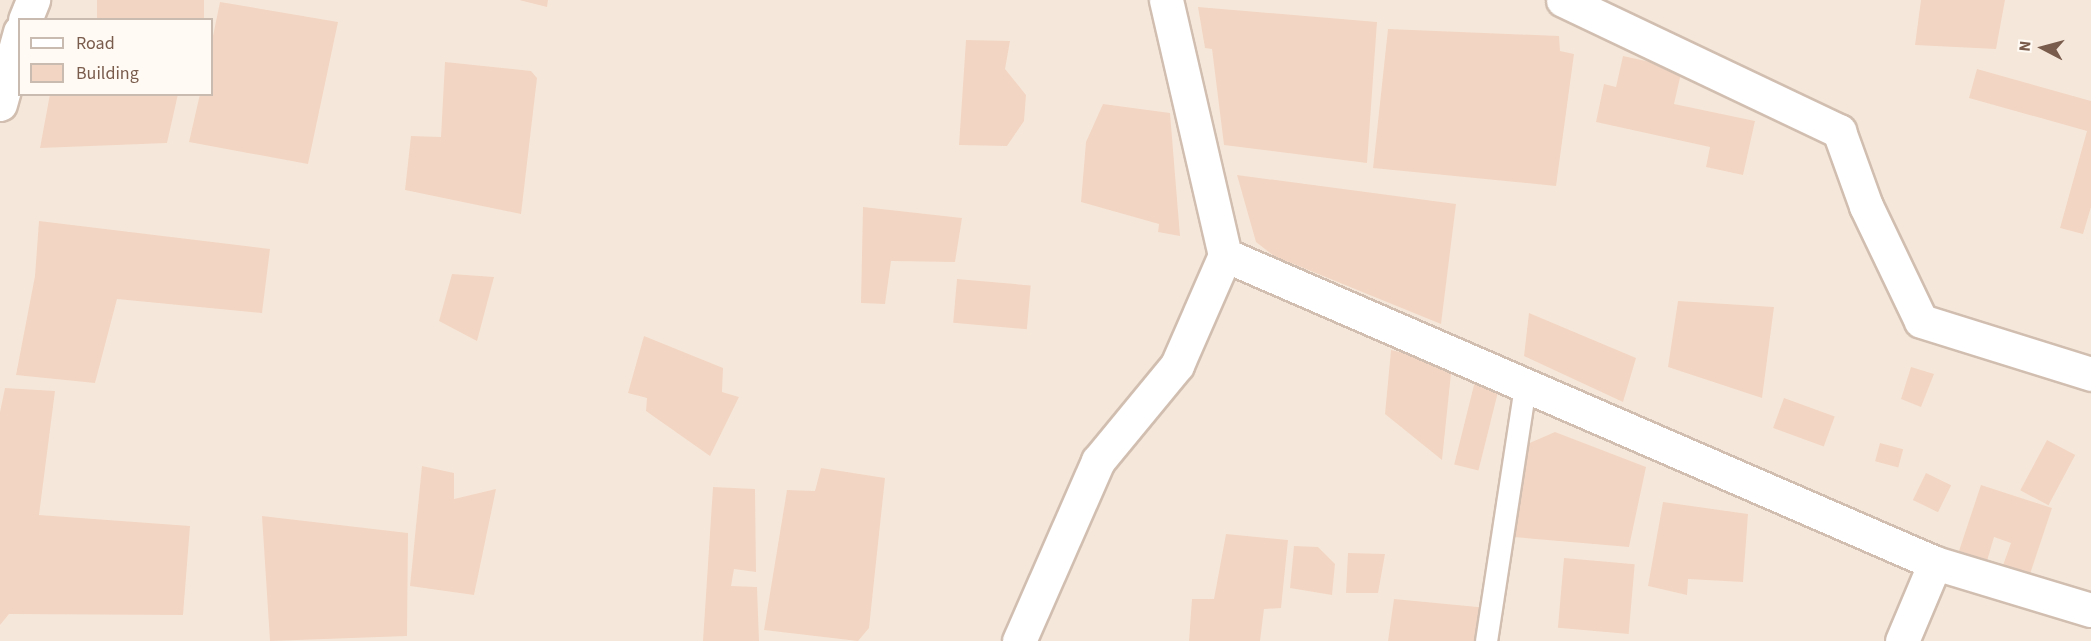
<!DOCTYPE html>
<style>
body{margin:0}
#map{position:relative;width:2091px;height:641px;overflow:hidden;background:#fdf6ec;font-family:"Source Sans 3",sans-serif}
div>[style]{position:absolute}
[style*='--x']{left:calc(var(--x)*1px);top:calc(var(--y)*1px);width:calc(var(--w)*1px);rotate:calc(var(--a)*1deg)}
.residential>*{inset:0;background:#f5e8da}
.building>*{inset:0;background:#f3d5c3;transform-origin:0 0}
.roads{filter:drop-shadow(2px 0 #d1beb0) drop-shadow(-2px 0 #d1beb0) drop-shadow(0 2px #d1beb0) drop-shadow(0 -2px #d1beb0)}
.service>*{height:21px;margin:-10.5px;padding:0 10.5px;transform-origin:10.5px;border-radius:10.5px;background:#fff}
.minor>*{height:33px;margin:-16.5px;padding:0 16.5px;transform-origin:16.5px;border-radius:16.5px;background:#fff}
.tertiary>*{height:33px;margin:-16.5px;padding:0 16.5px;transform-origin:16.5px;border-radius:16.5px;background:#fff}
span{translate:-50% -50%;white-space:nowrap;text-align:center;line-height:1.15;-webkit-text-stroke:6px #fffaf3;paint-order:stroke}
.legend{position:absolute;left:18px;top:18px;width:195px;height:78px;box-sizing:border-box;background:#fffaf3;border:2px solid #cabbb1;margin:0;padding:8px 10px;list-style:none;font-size:18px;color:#7a5c4d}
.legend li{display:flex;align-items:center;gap:12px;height:30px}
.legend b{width:30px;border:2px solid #cabbb1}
.north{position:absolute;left:2013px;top:18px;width:60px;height:60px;-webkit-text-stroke:4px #fffaf3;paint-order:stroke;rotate:276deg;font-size:16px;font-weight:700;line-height:24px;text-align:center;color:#7a5c4d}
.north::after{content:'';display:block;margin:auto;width:21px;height:27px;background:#7a5c4d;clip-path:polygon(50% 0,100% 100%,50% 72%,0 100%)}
</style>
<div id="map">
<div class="residential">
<div style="clip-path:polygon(evenodd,0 0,2091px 0,2091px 641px,0 641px,0 0,20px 20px,212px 20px,212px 94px,20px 94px,20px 20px)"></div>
</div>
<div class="building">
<div style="left:97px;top:0;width:107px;height:23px"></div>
<div style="clip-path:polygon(519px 0,548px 0,547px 7px)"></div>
<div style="clip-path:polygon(1921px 0,2005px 0,1996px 49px,1915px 45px)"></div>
<div style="clip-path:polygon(220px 2px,338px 22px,308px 164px,189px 142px,200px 94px,212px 94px,212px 41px)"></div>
<div style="clip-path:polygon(1198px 7px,1377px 22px,1367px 163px,1224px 145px,1212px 49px,1205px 48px)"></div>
<div style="clip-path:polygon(1388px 29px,1559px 36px,1560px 51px,1574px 54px,1556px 186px,1373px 168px)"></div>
<div style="clip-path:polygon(966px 40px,1010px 41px,1005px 69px,1026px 95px,1024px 121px,1007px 146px,959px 145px)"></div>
<div style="clip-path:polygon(1623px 56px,1682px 69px,1674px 104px,1755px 121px,1743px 175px,1706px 167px,1710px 147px,1596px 122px,1604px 84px,1616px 87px)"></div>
<div style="clip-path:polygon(445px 62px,531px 71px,537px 78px,521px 214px,405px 190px,411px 136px,441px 137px)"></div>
<div style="clip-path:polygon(1977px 69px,2091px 101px,2091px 207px,2083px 234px,2060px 228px,2087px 131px,1969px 98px)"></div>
<div style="clip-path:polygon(50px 94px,178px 94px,167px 143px,40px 148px)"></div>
<div style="clip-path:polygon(1103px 104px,1170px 113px,1180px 236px,1158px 232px,1159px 224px,1081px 202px,1086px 142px)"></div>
<div style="clip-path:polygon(1237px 175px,1456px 204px,1441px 324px,1274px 256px,1256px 242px)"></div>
<div style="clip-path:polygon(863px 207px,962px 218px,955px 262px,891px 261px,885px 304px,861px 303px)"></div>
<div style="clip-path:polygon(39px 221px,270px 249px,262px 313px,117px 299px,95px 383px,16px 375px,35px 276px)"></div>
<div style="clip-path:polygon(452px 274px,494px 277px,477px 341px,439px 321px)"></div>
<div style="left:957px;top:279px;width:74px;height:44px;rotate:5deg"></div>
<div style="clip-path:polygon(1678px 301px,1774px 307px,1762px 398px,1668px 367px)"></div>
<div style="clip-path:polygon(1529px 313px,1636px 358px,1623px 402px,1524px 356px)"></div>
<div style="clip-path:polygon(644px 336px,723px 368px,722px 392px,739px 397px,710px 456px,646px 411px,647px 398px,628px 393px)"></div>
<div style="clip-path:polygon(1391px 350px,1452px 364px,1442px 460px,1385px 414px)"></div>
<div style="clip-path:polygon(1911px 367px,1934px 374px,1921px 407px,1901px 399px)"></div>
<div style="left:1475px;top:381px;width:25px;height:86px;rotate:14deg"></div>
<div style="clip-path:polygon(5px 388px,55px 391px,39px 515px,190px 526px,183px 615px,9px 614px,0 625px,0 412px)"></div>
<div style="left:1784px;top:398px;width:54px;height:32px;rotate:20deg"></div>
<div style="clip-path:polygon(1555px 432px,1646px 467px,1629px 547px,1513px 537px,1525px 445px)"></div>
<div style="left:2047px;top:440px;width:32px;height:57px;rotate:28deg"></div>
<div style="left:1880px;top:443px;width:24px;height:19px;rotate:15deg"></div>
<div style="clip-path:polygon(422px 466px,454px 473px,454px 499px,496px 489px,474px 595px,410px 586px)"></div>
<div style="clip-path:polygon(821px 468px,885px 478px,869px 628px,858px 641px,764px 630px,787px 490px,815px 491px)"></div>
<div style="left:1926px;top:473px;width:28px;height:30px;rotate:26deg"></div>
<div style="clip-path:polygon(1981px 485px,2052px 508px,2029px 577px,2002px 568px,2011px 543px,1994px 537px,1987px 561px,1959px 551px)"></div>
<div style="clip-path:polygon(713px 487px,755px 489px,756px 572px,734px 569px,731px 586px,757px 587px,759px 641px,703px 641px)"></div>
<div style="clip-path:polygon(1663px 502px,1748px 514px,1743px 582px,1688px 579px,1687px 595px,1648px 586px)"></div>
<div style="clip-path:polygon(262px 516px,408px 533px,407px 636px,270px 641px)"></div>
<div style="clip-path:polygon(1226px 534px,1288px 540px,1281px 608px,1264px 609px,1260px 641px,1189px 641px,1192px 599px,1214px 599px)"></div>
<div style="clip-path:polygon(1294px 546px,1318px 547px,1335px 564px,1332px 595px,1290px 588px)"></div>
<div style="clip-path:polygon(1348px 553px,1385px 554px,1378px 593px,1346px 593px)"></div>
<div style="left:1564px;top:558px;width:71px;height:70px;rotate:5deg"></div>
<div style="clip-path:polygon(1394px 599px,1488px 608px,1482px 641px,1388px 641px)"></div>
</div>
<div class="roads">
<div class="service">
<div style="--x:1486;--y:641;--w:259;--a:-81.3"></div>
</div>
<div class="minor">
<div style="--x:1166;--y:0;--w:262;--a:77"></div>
<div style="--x:1225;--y:255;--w:774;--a:23.45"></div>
<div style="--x:1935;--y:563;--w:163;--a:16.8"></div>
<div style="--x:1563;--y:0;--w:306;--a:25.4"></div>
<div style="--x:1839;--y:131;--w:80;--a:70.2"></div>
<div style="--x:1866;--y:206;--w:127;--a:64.4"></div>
<div style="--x:1921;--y:321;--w:178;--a:17.3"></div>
<div style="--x:1019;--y:641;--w:197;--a:-66.3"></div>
<div style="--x:1098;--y:461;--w:124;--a:-50.5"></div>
<div style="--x:1177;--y:365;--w:120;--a:-66.4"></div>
<div style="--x:1902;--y:641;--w:85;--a:-67.1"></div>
</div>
<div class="tertiary">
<div style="--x:25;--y:20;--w:22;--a:-68"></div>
<div style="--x:0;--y:104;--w:75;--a:-74.5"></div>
</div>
</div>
<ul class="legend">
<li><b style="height:8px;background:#fff"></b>Road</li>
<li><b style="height:16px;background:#f3d5c3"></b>Building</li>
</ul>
<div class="north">N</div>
</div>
